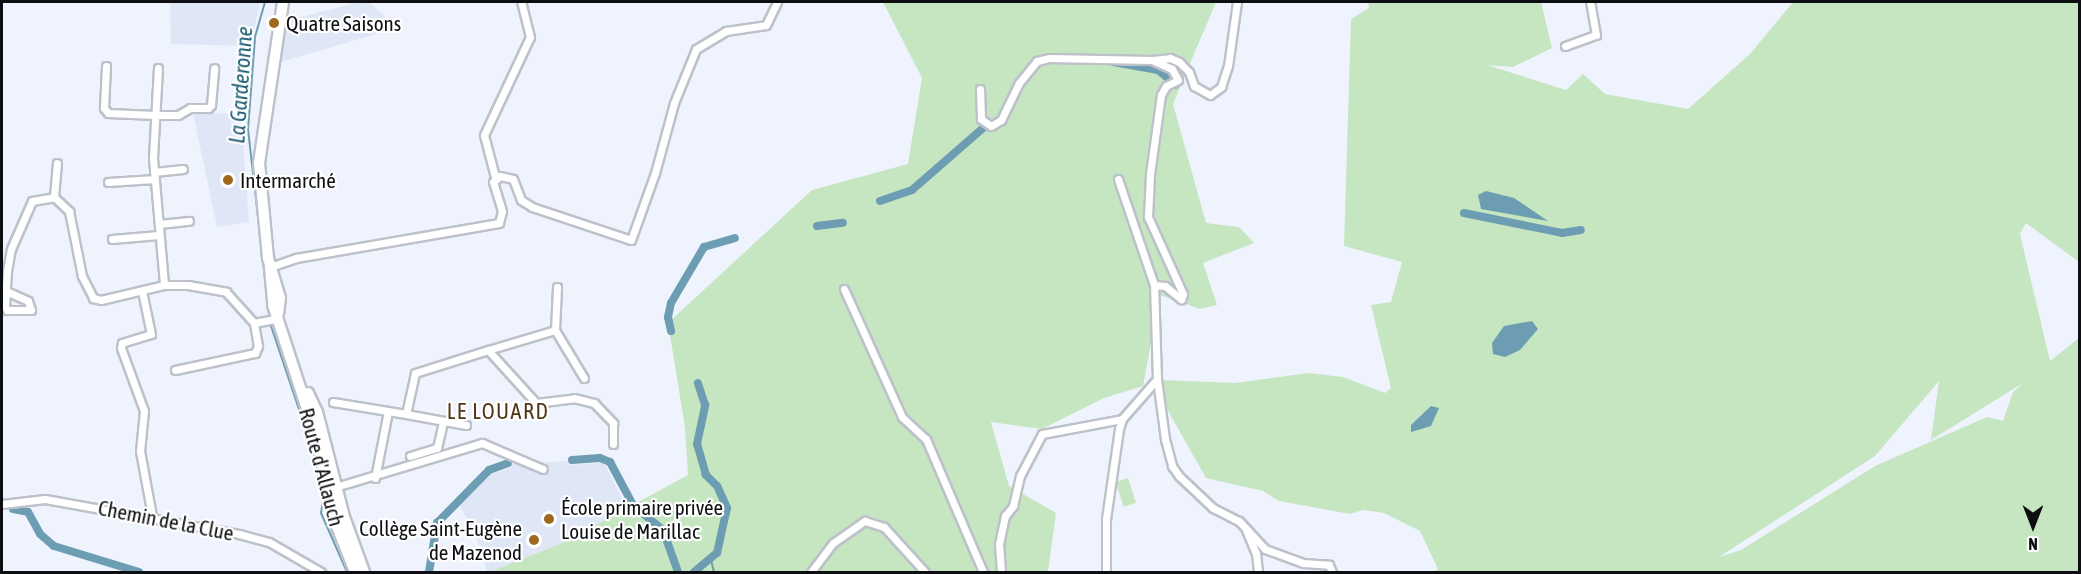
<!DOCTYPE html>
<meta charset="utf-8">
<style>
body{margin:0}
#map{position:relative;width:2081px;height:574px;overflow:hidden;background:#eef3fd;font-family:"Asap Condensed",sans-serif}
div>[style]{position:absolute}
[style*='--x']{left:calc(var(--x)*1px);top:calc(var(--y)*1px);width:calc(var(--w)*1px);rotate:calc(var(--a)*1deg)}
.built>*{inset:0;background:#dfe6f6}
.green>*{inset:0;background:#c6e6c1;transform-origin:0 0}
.water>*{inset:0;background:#6d9db2}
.stream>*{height:2px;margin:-1px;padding:0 1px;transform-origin:1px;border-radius:1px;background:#6d9db2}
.canal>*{height:8px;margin:-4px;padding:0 4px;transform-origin:4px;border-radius:4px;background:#6d9db2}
.roads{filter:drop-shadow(2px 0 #bdc1ca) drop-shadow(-2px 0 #bdc1ca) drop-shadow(0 2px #bdc1ca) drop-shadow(0 -2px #bdc1ca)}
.street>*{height:7px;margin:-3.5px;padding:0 3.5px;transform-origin:3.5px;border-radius:3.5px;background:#fff}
.secondary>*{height:10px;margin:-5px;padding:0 5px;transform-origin:5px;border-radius:5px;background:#fff}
.dots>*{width:16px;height:16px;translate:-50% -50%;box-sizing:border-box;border:3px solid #fff;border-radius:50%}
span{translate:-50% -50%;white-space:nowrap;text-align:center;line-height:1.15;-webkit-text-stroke:4.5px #fff;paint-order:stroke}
.poi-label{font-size:21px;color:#0d0e11}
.left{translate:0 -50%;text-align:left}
.right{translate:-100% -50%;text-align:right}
.street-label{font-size:21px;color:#0d0e11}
.water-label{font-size:22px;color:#1d5b72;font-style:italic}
.neighbourhood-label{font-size:22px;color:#4f3615;letter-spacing:1.5px}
.frame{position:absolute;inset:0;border:3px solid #0d0e11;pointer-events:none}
.north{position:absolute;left:2003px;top:496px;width:60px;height:60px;-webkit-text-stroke:4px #fff;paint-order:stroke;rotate:180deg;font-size:16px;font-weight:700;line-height:24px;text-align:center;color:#0d0e11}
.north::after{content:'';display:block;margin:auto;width:21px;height:27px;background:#0d0e11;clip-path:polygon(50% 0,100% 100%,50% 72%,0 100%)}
</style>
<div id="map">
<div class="built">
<div style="clip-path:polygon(170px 2px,260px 3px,250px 46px,171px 44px)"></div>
<div style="clip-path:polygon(360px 2px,369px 2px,397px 28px,277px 63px,285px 21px)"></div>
<div style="clip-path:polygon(193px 113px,241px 114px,249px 222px,217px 227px)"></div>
<div style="clip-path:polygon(570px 461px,570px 465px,604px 463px,621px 496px,638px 515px,522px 572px,487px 572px,481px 548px,460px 506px,490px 472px,495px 473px,511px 468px,511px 464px)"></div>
</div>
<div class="green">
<div style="clip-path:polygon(883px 2px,1216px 2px,1173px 104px,1206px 223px,1239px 227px,1254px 243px,1203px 263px,1217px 305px,1200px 309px,1160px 295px,1143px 386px,1104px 398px,1042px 429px,991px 422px,1009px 486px,1056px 513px,1048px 572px,490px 572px,563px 543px,688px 475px,685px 427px,668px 323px,812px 190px,908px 164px,922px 78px)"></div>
<div style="clip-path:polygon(evenodd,1368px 2px,1541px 2px,1552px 48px,1513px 67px,1487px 65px,1566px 90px,1583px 74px,1605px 94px,1688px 109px,1750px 54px,1793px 2px,2079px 2px,2079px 262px,2026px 223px,2020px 234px,2050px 361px,2079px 338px,2079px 572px,1433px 572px,1438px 569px,1420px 531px,1384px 513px,1363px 510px,1350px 514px,1279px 501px,1263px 491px,1206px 478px,1167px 409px,1162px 380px,1235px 383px,1309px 373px,1343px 377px,1385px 393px,1391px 388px,1371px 305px,1391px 302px,1402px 262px,1344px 246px,1351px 19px,1369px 8px,1368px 2px,1939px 381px,1931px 440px,2023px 383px,2013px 392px,2003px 421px,1987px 417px,1875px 466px,1741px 550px,1719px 557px,1875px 456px,1939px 381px)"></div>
<div style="left:1128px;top:478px;width:26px;height:13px;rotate:72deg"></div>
</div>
<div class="water">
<div style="clip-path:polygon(1486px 191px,1514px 198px,1548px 221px,1481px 209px,1478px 195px)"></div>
<div style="clip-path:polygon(1532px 321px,1538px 329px,1520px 350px,1505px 357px,1493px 354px,1492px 343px,1504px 326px)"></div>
<div style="clip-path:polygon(1431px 406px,1439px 408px,1431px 426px,1411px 432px,1411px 425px)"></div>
</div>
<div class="stream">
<div style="--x:265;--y:2;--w:37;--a:106"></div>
<div style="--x:255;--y:38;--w:91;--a:94.4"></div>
<div style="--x:248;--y:129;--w:185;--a:83.5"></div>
<div style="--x:271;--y:326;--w:151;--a:71.4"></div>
<div style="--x:325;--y:492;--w:21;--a:101"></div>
<div style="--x:321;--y:513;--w:64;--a:66.2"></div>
<div style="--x:711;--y:560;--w:12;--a:76"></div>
</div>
<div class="canal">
<div style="--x:1113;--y:62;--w:46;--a:10.1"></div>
<div style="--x:1158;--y:70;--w:23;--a:40"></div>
<div style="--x:880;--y:201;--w:34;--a:-19"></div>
<div style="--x:912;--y:190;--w:94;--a:-41.1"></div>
<div style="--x:1464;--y:213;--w:100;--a:11.5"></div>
<div style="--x:1562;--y:233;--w:19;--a:-9"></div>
<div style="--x:817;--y:226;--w:26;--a:-7"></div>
<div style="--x:671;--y:331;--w:14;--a:-102"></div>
<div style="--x:668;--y:317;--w:14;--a:-78"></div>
<div style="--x:671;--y:303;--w:65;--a:-59.5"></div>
<div style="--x:704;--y:247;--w:32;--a:-16"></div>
<div style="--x:572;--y:460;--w:28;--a:-4"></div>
<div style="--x:600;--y:458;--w:11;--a:22"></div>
<div style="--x:610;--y:462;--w:49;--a:61.9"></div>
<div style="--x:633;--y:505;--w:39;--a:40"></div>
<div style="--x:663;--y:530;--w:45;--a:70.3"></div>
<div style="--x:13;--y:509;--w:15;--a:11"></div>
<div style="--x:28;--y:512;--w:25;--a:61"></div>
<div style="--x:40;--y:534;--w:18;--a:41"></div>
<div style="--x:54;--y:546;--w:89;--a:17"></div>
<div style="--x:429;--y:572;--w:50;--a:-80.7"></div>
<div style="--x:437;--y:523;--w:74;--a:-45.5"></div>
<div style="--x:489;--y:470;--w:20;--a:-20"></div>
<div style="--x:694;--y:572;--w:30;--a:-40"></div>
<div style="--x:717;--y:553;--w:46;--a:-77.5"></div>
<div style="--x:727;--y:508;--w:24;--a:-114"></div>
<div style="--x:717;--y:486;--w:16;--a:-135"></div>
<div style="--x:706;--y:475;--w:32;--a:-106"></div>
<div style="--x:697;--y:444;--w:40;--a:-78"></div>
<div style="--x:705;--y:405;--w:23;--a:-108"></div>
</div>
<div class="roads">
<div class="street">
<div style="--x:1565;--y:46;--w:33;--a:-20"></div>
<div style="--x:1596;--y:35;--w:34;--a:-100"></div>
<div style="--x:106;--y:66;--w:42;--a:92.7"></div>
<div style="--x:104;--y:108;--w:6;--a:51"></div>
<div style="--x:108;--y:113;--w:48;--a:2.4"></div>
<div style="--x:156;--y:115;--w:22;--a:0"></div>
<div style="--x:178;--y:115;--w:14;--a:-30"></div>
<div style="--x:190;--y:108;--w:18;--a:0"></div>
<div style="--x:208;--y:108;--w:4;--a:-45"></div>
<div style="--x:211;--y:105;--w:37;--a:-85"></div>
<div style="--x:158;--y:68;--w:90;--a:93.2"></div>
<div style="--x:153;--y:158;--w:127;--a:85"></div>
<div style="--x:980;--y:89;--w:30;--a:88"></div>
<div style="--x:981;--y:119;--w:12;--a:35"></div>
<div style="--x:991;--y:126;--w:12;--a:-31"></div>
<div style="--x:1001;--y:120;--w:41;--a:-64.1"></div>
<div style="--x:1019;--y:83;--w:28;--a:-51"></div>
<div style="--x:1037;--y:61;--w:12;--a:-14"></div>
<div style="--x:1049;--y:58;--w:103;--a:1.1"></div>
<div style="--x:154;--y:172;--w:29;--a:-6"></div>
<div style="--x:495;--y:177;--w:43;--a:-104.7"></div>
<div style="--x:484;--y:135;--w:108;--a:-64.9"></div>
<div style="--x:530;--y:37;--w:36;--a:-104"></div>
<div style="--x:1118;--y:179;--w:112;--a:71.2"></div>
<div style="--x:108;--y:182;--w:47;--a:-3.7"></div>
<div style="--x:54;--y:197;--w:34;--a:-85"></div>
<div style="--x:159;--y:224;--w:30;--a:-6"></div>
<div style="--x:112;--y:239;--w:47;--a:-4.9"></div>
<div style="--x:270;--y:267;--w:28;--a:-19"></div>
<div style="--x:296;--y:258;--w:206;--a:-9.8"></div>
<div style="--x:499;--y:223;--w:12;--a:-76"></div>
<div style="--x:502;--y:211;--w:30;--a:-107"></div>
<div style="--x:493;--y:182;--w:9;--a:-41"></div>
<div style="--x:500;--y:176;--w:13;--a:13"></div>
<div style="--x:513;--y:179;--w:22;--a:69"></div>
<div style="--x:521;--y:200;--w:13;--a:32"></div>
<div style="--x:532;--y:207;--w:104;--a:18.4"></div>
<div style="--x:631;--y:240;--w:71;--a:-70.3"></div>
<div style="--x:655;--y:173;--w:73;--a:-74.8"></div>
<div style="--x:674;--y:103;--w:58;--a:-67.8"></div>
<div style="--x:696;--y:49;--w:35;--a:-31"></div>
<div style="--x:726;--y:31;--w:40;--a:-8.5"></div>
<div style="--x:766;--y:25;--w:25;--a:-64"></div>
<div style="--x:2;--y:286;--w:4;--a:0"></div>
<div style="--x:6;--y:286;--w:5;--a:90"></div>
<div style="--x:6;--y:291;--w:24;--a:24"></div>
<div style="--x:28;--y:301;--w:9;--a:72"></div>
<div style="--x:31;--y:310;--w:24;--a:180"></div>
<div style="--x:7;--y:310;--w:4;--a:-117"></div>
<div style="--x:5;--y:306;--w:20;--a:-87"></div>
<div style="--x:6;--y:286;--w:15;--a:-86"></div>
<div style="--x:7;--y:271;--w:22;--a:-80"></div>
<div style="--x:11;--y:249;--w:52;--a:-66.4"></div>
<div style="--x:32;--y:201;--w:22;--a:-10"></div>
<div style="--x:54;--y:197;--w:21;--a:43"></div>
<div style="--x:69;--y:211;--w:66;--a:78.7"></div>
<div style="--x:82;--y:276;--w:25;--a:63"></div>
<div style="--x:93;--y:298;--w:8;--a:14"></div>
<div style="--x:101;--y:300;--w:65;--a:-13.4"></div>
<div style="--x:164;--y:285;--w:24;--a:0"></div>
<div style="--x:188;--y:285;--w:39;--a:10"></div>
<div style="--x:226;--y:292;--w:42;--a:47.9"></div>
<div style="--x:254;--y:323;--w:25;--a:-11"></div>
<div style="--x:844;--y:289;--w:141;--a:65.6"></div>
<div style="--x:902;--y:417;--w:33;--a:43"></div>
<div style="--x:926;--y:439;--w:145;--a:66.8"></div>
<div style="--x:142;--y:291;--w:44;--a:78.2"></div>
<div style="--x:151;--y:334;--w:30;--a:163"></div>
<div style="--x:122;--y:343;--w:5;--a:101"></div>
<div style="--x:121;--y:348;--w:67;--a:69.9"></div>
<div style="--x:144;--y:411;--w:40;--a:95.7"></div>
<div style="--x:140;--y:451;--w:66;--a:79.5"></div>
<div style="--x:555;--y:330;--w:43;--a:-87.3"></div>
<div style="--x:488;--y:350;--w:70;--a:-16.6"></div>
<div style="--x:555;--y:330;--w:56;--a:58.9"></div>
<div style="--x:175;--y:370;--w:82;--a:-12"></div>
<div style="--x:255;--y:353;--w:8;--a:-67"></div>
<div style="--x:258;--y:346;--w:23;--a:-100"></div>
<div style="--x:1157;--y:379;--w:61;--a:82.4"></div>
<div style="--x:1165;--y:439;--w:28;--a:75"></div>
<div style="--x:1172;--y:466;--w:12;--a:55"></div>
<div style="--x:1179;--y:476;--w:47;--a:43.3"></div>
<div style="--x:1213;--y:508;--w:29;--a:27"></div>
<div style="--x:1239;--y:521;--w:38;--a:47"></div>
<div style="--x:1265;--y:549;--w:40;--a:20.2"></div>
<div style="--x:1303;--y:563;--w:26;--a:4"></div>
<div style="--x:1329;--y:565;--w:8;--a:67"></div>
<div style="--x:333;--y:402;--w:74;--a:9.3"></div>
<div style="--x:406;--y:414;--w:42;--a:-77.6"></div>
<div style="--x:415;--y:373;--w:77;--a:-17.5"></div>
<div style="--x:488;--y:350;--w:72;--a:47.8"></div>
<div style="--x:536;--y:403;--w:38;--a:-7"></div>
<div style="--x:574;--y:398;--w:21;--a:14"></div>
<div style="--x:594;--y:403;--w:28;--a:46"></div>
<div style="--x:613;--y:423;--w:21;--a:90"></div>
<div style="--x:406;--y:414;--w:61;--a:10.4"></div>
<div style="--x:410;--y:456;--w:28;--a:-17"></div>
<div style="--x:437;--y:448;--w:28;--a:-77"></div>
<div style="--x:375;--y:478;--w:68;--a:-79"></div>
<div style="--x:332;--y:488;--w:157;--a:-16.7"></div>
<div style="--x:482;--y:443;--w:66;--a:23.1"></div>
<div style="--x:2;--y:504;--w:43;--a:-6.6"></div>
<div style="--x:45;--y:499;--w:197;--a:10.2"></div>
<div style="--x:239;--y:534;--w:31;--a:15"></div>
<div style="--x:269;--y:542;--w:60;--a:30"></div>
<div style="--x:1246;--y:530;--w:25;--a:67"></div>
<div style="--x:1256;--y:553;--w:19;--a:84"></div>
<div style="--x:811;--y:572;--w:36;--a:-53"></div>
<div style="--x:833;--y:543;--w:39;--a:-35"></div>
<div style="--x:865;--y:521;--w:20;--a:18"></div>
<div style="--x:884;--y:527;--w:61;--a:47.7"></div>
<div style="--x:1001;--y:572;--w:28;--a:-94"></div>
<div style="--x:999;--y:544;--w:29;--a:-78"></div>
<div style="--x:1005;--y:516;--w:13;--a:-51"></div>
<div style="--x:1013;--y:506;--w:31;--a:-77"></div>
<div style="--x:1020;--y:476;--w:47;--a:-62.4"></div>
<div style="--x:1042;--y:434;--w:81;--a:-10.6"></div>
<div style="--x:1106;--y:572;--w:53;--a:-90"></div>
<div style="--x:1106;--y:519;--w:91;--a:-81.8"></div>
<div style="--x:1119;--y:429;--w:10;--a:-73"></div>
<div style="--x:1122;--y:419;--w:53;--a:-48.8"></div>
<div style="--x:1157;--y:379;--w:94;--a:-91.8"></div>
<div style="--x:1154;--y:285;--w:11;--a:5"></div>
<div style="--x:1165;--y:286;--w:21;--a:39"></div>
<div style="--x:1181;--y:299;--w:5;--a:-68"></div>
<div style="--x:1183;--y:294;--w:85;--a:-114.4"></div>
<div style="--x:1148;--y:217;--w:43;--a:-87.3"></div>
<div style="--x:1150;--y:174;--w:80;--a:-82.1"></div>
<div style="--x:1161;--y:95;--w:10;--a:-61"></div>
<div style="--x:1166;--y:86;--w:13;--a:-27"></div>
<div style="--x:1178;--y:80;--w:13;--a:-119"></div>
<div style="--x:1172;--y:69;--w:22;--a:-156"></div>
<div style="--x:1152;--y:60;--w:18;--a:-6"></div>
<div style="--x:1170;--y:58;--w:10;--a:24"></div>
<div style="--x:1179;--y:62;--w:14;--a:45"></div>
<div style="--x:1189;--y:72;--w:15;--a:70"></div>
<div style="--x:1194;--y:86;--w:18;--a:29"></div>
<div style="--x:1210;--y:95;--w:14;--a:-36"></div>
<div style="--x:1221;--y:87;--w:22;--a:-72"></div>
<div style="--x:1228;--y:66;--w:65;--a:-82"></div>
</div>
<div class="secondary">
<div style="--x:270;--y:267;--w:38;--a:85"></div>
<div style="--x:273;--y:305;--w:148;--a:71.9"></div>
<div style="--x:319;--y:446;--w:75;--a:78.4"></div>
<div style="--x:334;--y:519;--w:57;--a:68.4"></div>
<div style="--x:278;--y:314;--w:16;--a:-83"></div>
<div style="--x:280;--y:298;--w:42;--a:-106.7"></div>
<div style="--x:268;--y:258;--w:95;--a:-95.4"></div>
<div style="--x:259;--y:163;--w:163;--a:-81.5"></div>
<div style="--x:308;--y:393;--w:21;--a:65"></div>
<div style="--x:317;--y:412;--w:108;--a:75.6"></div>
<div style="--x:344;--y:517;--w:59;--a:70"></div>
</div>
</div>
<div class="dots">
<div style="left:274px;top:23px;background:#9c691f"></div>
<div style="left:228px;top:180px;background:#9c691f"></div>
<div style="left:549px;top:519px;background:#9c691f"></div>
<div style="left:534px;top:540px;background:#9c691f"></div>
</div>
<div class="poi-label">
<span class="left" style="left:286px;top:23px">Quatre Saisons</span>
<span class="left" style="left:240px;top:180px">Intermarché</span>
<span class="left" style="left:561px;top:519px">École primaire privée<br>Louise de Marillac</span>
<span class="right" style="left:522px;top:540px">Collège Saint-Eugène<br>de Mazenod</span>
</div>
<div class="street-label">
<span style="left:322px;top:467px;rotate:75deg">Route d'Allauch</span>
<span style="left:166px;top:520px;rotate:11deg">Chemin de la Clue</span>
</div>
<div class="water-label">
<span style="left:241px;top:85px;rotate:-86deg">La Garderonne</span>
</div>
<div class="neighbourhood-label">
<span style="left:498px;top:412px">LE LOUARD</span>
</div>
<div class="frame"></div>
<div class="north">N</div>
</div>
